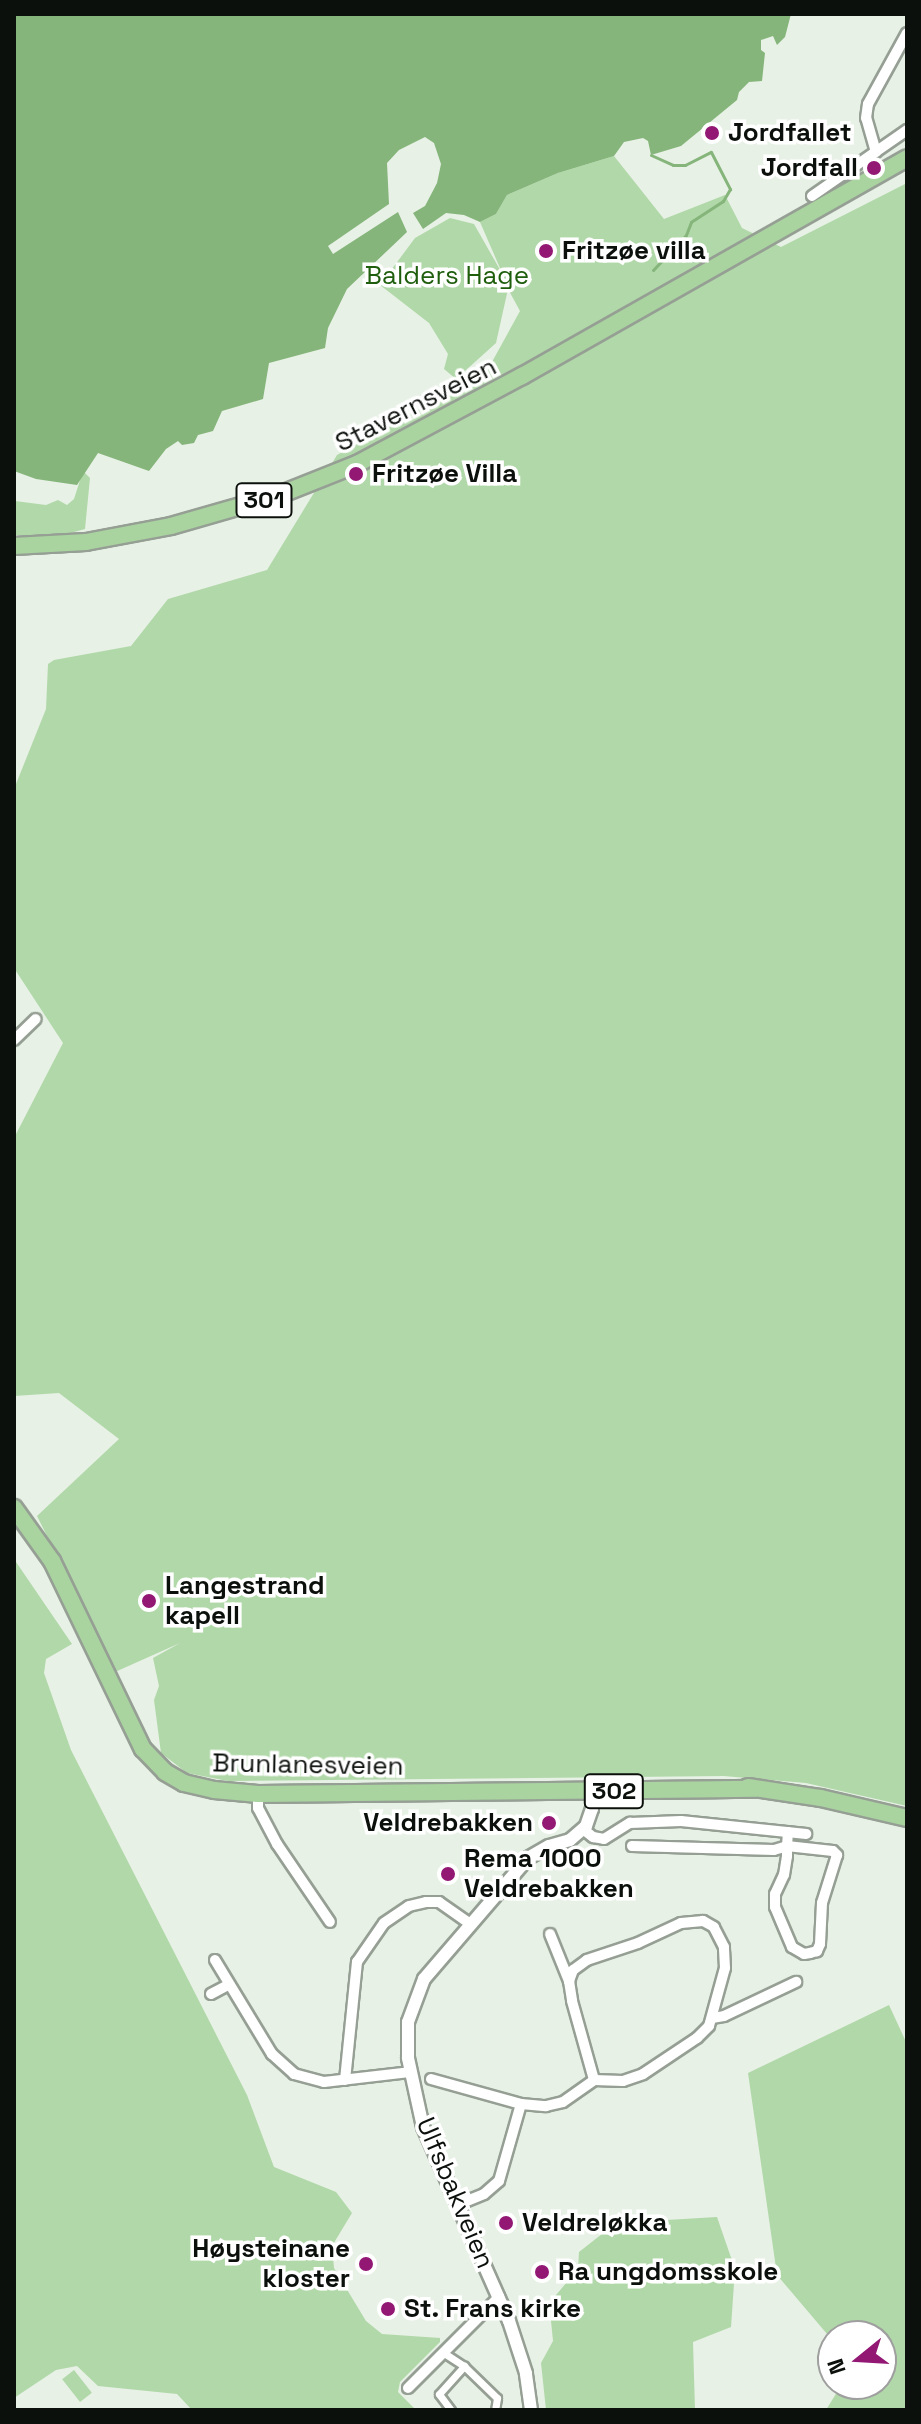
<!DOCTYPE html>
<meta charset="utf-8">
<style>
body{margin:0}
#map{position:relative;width:921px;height:2424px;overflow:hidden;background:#e7f1e5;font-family:"Space Grotesk",sans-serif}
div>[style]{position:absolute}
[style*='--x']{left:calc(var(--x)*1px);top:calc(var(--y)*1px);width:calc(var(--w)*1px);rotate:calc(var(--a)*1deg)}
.green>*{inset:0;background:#b1d8a9;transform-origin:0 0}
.water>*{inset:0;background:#85b57a}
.stream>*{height:3px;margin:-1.5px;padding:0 1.5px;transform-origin:1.5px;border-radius:1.5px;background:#85b57a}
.roads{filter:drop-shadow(2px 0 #969f94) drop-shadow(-2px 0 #969f94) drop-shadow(0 2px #969f94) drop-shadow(0 -2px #969f94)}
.pedestrian>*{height:7px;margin:-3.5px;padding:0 3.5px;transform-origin:3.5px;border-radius:3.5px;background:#fff}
.minor>*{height:10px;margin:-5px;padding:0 5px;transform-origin:5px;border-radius:5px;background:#fff}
.tertiary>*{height:12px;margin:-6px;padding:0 6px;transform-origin:6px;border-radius:6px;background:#fff}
.primary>*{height:16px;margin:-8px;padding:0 8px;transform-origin:8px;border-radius:8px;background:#a9d4a0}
.dots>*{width:22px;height:22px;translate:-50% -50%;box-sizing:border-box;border:4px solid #fff;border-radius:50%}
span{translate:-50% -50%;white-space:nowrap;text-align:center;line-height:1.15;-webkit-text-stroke:7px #fff;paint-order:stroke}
.shield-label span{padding:2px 6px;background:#fff;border:2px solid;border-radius:6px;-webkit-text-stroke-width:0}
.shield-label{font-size:24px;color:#0c100c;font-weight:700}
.poi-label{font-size:26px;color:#0c100c;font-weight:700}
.left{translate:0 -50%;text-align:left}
.right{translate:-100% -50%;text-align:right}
.park-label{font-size:26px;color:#1f5e0d}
.street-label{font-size:26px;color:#0c100c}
.frame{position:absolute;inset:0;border:16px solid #0c100c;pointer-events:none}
.north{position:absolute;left:817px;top:2320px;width:80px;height:80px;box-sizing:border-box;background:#fff;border:2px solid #9e9f9e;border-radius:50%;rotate:252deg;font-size:22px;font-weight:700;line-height:32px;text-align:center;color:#0c100c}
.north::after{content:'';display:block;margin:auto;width:28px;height:36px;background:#921874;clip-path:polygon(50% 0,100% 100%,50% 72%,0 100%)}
</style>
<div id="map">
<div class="green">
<div style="clip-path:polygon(614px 156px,664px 219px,725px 195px,742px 228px,781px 247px,907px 183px,907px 1806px,806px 1783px,724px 1776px,228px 1781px,187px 1773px,161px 1753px,154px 1700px,159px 1686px,153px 1658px,180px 1643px,115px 1672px,37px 1516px,119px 1439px,59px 1393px,14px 1396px,14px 1138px,63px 1043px,14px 968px,14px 789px,46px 709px,48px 664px,54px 660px,131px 646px,168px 599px,267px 570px,337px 455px,487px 371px,520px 311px,508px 289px,496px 343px,456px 379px,444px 369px,448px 354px,429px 323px,380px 285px,415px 238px,450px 218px,474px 224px,503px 275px,480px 222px,496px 214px,507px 195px,558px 173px)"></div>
<div style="clip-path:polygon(83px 471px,90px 478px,85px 529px,63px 535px,14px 535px,15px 501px,46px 505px,58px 500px,67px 505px,74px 499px)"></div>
<div style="clip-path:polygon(14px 1559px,72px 1644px,46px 1659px,44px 1673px,71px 1750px,247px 2095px,274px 2167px,336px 2192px,352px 2213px,332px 2246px,334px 2268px,366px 2321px,382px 2334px,440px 2338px,440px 2342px,400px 2382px,398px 2392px,416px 2410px,192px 2410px,177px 2394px,98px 2386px,77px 2366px,56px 2370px,14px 2398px)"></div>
<div style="clip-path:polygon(889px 2005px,907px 2044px,907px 2410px,826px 2410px,842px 2384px,881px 2384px,881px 2336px,833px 2336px,833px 2341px,777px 2275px,748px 2073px)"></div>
<div style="clip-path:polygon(717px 2217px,735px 2269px,731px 2327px,693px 2342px,695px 2410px,546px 2410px,541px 2363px,553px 2341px,550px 2311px,556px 2295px,578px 2269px,579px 2252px,616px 2223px)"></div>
<div style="left:74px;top:2370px;width:29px;height:15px;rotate:52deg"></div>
</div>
<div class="water">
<div style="clip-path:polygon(14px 14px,791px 14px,785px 37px,777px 45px,773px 36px,761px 40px,761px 50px,765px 53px,762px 81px,749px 82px,739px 92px,737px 100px,681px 146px,651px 155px,648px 141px,643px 138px,624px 142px,614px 156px,558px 173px,507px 195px,496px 214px,480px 222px,464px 215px,446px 213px,423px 229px,413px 213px,425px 206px,437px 183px,441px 164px,434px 143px,425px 137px,399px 150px,387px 163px,389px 204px,328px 246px,333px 254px,398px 212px,407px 232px,347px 289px,328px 328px,325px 348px,269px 363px,263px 399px,222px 411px,213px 431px,198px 435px,194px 443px,182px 445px,178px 441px,166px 449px,149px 471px,98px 453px,77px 485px,36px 479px,14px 471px)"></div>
</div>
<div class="stream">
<div style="--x:651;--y:155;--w:24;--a:24"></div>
<div style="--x:673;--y:165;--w:12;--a:0"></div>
<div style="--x:685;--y:165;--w:29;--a:-27"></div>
<div style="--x:711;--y:152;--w:42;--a:62.8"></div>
<div style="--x:730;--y:189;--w:14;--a:120"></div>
<div style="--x:723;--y:201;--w:38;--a:147"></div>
<div style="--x:691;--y:222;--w:14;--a:111"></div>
<div style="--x:686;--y:235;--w:48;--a:133.3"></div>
</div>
<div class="roads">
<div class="pedestrian">
<div style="--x:444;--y:2353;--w:24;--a:33"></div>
<div style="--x:464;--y:2366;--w:46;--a:44.1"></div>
<div style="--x:497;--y:2398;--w:12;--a:99"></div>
<div style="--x:451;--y:2410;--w:20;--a:-127"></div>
<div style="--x:439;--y:2394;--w:38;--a:-48"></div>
</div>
<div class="minor">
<div style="--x:876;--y:152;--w:35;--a:-106"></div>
<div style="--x:866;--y:118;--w:14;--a:-82"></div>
<div style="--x:868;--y:104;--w:81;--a:-61.2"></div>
<div style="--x:812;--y:196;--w:116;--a:-34.8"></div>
<div style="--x:14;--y:1040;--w:30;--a:-44"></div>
<div style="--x:258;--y:1794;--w:14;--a:90"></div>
<div style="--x:258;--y:1808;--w:41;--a:62.2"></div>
<div style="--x:277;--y:1844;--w:94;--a:55.8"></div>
<div style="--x:583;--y:1829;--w:13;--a:39"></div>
<div style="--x:593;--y:1837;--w:11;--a:10"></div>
<div style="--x:604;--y:1839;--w:31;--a:-32"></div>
<div style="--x:630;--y:1823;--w:51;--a:-2.2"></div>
<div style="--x:681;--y:1821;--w:126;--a:5.9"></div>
<div style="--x:632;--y:1846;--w:142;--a:1.6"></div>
<div style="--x:774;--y:1850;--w:14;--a:-17"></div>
<div style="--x:787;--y:1846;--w:46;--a:6.2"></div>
<div style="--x:833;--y:1851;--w:6;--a:45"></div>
<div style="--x:837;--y:1855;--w:50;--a:107.4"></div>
<div style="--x:822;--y:1903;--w:41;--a:92.8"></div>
<div style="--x:820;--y:1944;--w:8;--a:113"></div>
<div style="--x:817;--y:1951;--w:7;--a:164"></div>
<div style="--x:810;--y:1953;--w:6;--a:171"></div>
<div style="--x:804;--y:1954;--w:14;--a:-150"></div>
<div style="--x:792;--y:1947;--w:43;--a:-113"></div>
<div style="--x:775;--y:1907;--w:13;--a:-90"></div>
<div style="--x:775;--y:1894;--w:21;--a:-65"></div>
<div style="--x:784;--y:1875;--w:19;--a:-81"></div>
<div style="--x:787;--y:1856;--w:10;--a:-90"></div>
<div style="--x:787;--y:1846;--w:14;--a:-86"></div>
<div style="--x:550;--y:1934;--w:51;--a:68"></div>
<div style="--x:215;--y:1960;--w:110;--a:58.8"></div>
<div style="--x:272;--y:2054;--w:30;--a:42"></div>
<div style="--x:294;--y:2074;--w:31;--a:15"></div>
<div style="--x:324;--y:2082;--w:88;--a:-6.6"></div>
<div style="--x:211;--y:1994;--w:19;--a:-28"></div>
<div style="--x:712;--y:2018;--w:12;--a:-9"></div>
<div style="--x:724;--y:2016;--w:80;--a:-25.3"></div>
<div style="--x:431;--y:2079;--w:93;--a:15.5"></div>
<div style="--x:521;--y:2104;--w:25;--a:5"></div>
<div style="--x:546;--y:2106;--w:17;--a:-13"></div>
<div style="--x:563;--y:2102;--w:38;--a:-35"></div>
<div style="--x:594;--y:2080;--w:29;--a:2"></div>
<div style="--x:623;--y:2081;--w:21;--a:-19"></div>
<div style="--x:643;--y:2074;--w:65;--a:-33.7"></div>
<div style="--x:697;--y:2038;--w:17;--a:-45"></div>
<div style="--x:709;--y:2026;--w:60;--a:-74.6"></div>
<div style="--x:725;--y:1968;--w:21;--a:-93"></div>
<div style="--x:724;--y:1947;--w:22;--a:-117"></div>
<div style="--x:714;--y:1927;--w:13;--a:-151"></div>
<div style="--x:703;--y:1921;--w:22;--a:175"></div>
<div style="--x:681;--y:1923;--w:47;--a:155.1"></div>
<div style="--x:638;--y:1943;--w:54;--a:161.6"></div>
<div style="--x:587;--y:1960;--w:17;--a:144"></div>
<div style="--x:573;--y:1970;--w:12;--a:110"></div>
<div style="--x:569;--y:1981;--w:20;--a:81"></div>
<div style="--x:572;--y:2001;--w:82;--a:74.4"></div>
<div style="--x:345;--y:2080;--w:119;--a:-84.2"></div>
<div style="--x:357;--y:1962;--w:47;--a:-55.3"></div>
<div style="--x:384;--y:1923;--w:30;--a:-34"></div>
<div style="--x:409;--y:1906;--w:17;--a:-13"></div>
<div style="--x:426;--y:1902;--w:13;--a:0"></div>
<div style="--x:439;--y:1902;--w:39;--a:35"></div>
<div style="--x:457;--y:2205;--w:29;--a:-22"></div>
<div style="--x:484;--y:2194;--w:20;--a:-41"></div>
<div style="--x:499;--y:2181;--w:80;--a:-74.1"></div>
<div style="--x:408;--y:2388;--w:129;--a:-45"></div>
</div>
<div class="tertiary">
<div style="--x:531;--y:2410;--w:37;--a:-98"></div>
<div style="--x:526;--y:2373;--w:55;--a:-108.1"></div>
<div style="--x:509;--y:2321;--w:212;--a:-113.9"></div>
<div style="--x:423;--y:2127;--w:71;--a:-102.3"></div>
<div style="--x:408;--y:2058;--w:36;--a:-90"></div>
<div style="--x:408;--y:2022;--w:46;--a:-69.6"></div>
<div style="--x:424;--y:1979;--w:160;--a:-49.3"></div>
<div style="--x:528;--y:1858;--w:24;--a:-30"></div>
<div style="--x:549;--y:1846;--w:22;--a:-16"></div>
<div style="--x:570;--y:1840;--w:21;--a:-41"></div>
<div style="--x:586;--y:1826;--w:18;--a:-71"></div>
<div style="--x:592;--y:1809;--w:26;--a:-90"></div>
</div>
<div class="primary">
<div style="--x:14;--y:546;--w:72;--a:-3.2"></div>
<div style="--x:86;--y:542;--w:86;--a:-10.7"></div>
<div style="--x:171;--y:526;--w:112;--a:-16"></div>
<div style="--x:279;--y:495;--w:84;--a:-21.7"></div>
<div style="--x:357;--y:464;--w:187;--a:-28.1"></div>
<div style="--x:522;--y:376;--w:442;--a:-29.5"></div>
<div style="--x:14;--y:1508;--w:65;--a:54.4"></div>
<div style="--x:52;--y:1561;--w:209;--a:64.2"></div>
<div style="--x:143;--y:1749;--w:32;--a:46"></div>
<div style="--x:165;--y:1772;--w:22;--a:30"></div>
<div style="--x:184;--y:1783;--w:31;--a:13"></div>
<div style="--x:214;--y:1790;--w:44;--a:5.2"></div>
<div style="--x:258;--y:1794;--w:497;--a:-0.6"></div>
<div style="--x:748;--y:1787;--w:74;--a:8.6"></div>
<div style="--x:821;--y:1798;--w:88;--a:13.1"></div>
</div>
</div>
<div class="dots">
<div style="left:712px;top:133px;background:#921874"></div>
<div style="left:874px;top:168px;background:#921874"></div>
<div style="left:546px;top:251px;background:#921874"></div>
<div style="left:356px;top:474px;background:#921874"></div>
<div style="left:149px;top:1601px;background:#921874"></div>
<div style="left:549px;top:1823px;background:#921874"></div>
<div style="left:448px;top:1874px;background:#921874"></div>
<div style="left:506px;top:2223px;background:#921874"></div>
<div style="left:366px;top:2264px;background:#921874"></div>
<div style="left:542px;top:2272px;background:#921874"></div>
<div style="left:388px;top:2309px;background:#921874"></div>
</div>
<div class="shield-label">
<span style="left:264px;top:500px">301</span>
<span style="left:614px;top:1791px">302</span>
</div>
<div class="poi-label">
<span class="left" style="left:728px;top:133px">Jordfallet</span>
<span class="right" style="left:858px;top:168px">Jordfall</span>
<span class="left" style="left:562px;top:251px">Fritzøe villa</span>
<span class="left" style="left:372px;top:474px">Fritzøe Villa</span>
<span class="left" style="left:165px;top:1601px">Langestrand<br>kapell</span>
<span class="right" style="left:533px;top:1823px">Veldrebakken</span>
<span class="left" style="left:464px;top:1874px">Rema 1000<br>Veldrebakken</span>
<span class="left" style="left:522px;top:2223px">Veldreløkka</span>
<span class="right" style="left:350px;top:2264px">Høysteinane<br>kloster</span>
<span class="left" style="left:558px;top:2272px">Ra ungdomsskole</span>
<span class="left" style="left:404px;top:2309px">St. Frans kirke</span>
</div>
<div class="park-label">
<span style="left:447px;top:276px">Balders Hage</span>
</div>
<div class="street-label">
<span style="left:416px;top:405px;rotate:-27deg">Stavernsveien</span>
<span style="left:308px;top:1765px;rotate:1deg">Brunlanesveien</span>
<span style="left:455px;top:2193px;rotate:67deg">Ulfsbakveien</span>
</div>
<div class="frame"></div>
<div class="north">N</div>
</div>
